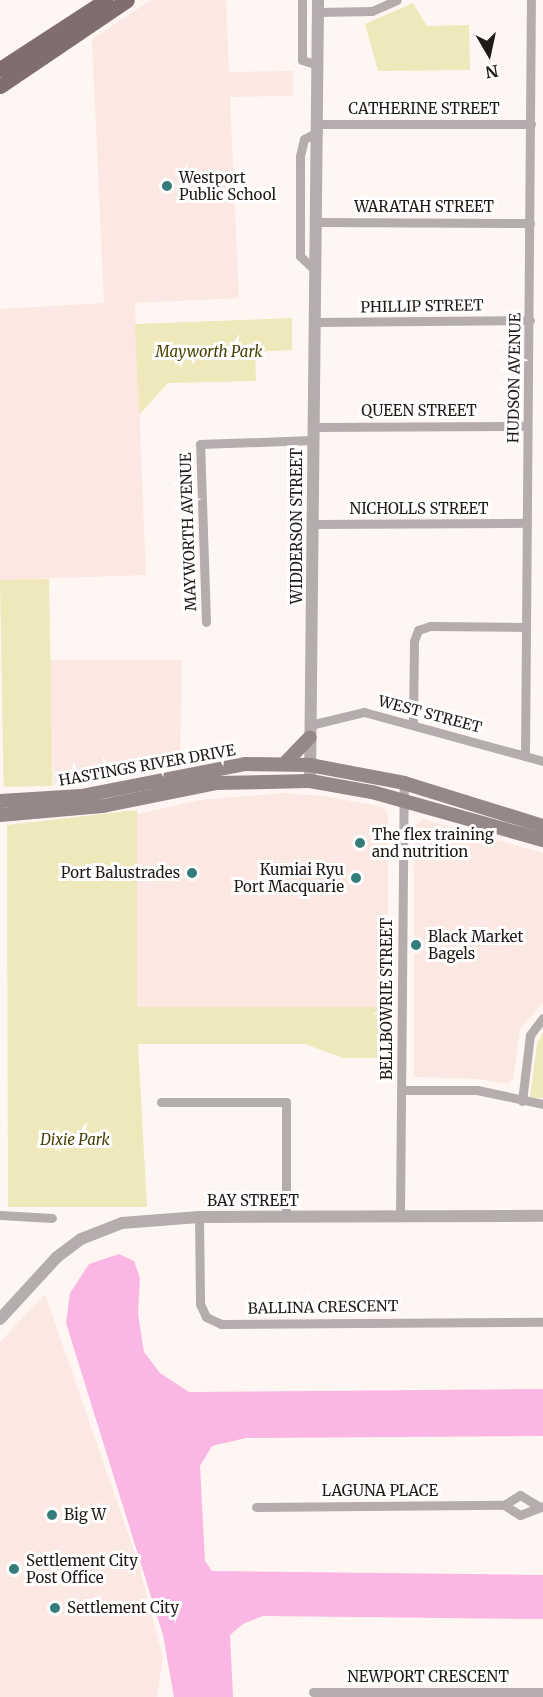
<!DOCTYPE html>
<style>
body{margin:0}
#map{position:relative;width:543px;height:1697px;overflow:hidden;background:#fff6f3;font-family:Merriweather,serif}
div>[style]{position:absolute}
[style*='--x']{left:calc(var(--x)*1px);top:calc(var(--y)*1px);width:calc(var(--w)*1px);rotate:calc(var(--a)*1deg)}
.built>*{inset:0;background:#fbe8e2}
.green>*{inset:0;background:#eee8ba;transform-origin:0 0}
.water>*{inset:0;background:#fbb7e3}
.minor>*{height:9px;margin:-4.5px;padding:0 4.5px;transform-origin:4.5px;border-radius:4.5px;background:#b6acad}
.tertiary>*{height:12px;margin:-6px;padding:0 6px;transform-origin:6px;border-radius:6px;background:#b6acad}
.secondary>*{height:14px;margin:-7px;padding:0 7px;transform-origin:7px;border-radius:7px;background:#968789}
.primary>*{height:15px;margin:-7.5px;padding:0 7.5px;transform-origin:7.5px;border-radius:7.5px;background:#7f6d6f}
.dots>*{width:16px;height:16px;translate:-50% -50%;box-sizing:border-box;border:3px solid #fff;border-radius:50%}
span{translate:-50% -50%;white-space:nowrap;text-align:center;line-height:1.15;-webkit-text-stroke:6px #fff;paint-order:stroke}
.street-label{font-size:15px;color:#211916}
.poi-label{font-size:15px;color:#211916}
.left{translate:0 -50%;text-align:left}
.right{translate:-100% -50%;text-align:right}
.park-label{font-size:15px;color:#484001;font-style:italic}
.north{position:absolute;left:459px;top:24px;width:60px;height:60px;-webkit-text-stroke:4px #fff;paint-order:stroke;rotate:171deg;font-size:16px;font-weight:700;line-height:24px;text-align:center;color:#211916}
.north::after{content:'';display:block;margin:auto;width:21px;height:27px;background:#211916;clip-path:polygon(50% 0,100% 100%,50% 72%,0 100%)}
</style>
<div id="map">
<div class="built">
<div style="clip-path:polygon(151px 0,226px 0,229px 72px,293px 71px,293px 96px,230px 97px,239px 298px,135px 303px,146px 575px,0 580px,0 309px,104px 303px,92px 39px)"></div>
<div style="clip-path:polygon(50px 660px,182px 660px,180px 762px,54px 784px)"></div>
<div style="clip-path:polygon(283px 793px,324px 796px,383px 807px,388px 814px,388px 1007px,137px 1008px,137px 814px,200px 800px)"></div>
<div style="clip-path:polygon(423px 819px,543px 853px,543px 1003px,520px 1029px,513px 1079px,507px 1084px,479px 1079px,414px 1077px,414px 826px)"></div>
<div style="clip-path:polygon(45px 1294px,138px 1562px,163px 1658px,157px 1697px,0 1697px,0 1342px)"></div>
</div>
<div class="green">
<div style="clip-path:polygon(413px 3px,427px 26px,469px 25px,470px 70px,378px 71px,365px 24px)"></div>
<div style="clip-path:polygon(292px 318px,292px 350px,255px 352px,256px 381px,168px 383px,139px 415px,135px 324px)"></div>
<div style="left:49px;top:579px;width:207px;height:49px;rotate:89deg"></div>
<div style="clip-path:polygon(137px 810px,137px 1007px,388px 1007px,389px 1058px,343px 1058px,305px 1044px,138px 1044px,147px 1207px,8px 1207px,7px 825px)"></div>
<div style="clip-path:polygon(543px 1032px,543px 1098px,530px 1097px,537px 1044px)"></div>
</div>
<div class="water">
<div style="clip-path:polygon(119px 1254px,134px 1261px,140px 1278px,138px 1314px,144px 1352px,160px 1373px,189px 1392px,543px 1389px,543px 1436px,246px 1438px,212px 1446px,200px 1466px,205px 1561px,212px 1571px,543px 1575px,543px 1619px,263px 1616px,243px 1624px,230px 1635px,233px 1697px,174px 1697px,163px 1635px,66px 1323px,70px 1293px,89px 1264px)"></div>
</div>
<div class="minor">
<div style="--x:302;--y:0;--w:60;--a:90"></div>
<div style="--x:302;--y:60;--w:17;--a:17"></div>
<div style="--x:318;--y:12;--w:54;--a:-1.1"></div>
<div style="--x:372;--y:11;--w:27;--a:-24"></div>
<div style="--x:318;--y:124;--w:213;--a:0"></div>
<div style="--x:317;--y:222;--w:213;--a:0.3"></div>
<div style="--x:316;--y:271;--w:22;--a:-137"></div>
<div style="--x:300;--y:256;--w:100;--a:-90"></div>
<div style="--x:300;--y:156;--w:17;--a:-77"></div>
<div style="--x:304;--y:139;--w:16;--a:-27"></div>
<div style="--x:315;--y:322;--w:215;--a:-0.5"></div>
<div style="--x:312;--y:427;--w:215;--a:-0.3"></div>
<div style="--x:312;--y:524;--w:215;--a:-0.3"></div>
<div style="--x:206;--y:622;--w:178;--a:-91.9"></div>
<div style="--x:200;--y:444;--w:112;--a:-2"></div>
<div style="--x:413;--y:723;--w:82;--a:-89.3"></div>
<div style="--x:414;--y:641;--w:12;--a:-70"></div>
<div style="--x:418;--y:630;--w:13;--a:-18"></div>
<div style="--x:430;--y:626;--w:96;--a:0.6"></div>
<div style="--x:310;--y:725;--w:56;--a:-13.5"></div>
<div style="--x:364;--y:712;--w:186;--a:15.3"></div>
<div style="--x:525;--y:756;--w:756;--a:-89.55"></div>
<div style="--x:402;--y:1090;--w:75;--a:0"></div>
<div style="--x:477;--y:1090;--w:67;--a:12"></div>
<div style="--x:522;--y:1101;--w:66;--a:-83.1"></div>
<div style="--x:530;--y:1035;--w:21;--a:-53"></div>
<div style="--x:161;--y:1102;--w:125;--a:0"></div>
<div style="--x:286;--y:1102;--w:114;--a:90"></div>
<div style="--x:0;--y:1215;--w:52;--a:3.3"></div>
<div style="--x:400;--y:1216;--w:433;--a:-89.5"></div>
<div style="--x:199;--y:1217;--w:87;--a:89.3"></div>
<div style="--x:200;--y:1304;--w:14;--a:65"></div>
<div style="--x:206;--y:1317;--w:17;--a:25"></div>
<div style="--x:221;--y:1324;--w:322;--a:-0.4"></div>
<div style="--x:504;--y:1505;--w:19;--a:-32"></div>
<div style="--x:520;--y:1495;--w:21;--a:31"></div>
<div style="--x:256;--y:1507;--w:248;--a:-0.5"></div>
<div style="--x:504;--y:1505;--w:19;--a:32"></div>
<div style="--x:520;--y:1515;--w:25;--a:-21"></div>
<div style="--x:313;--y:1692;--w:230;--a:0"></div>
</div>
<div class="tertiary">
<div style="--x:310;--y:781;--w:781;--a:-89.41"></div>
<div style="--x:0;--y:1319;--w:84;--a:-47.4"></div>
<div style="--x:57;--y:1257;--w:30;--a:-37"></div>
<div style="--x:81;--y:1239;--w:44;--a:-21.3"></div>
<div style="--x:122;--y:1223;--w:77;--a:-4.5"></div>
<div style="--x:199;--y:1217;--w:344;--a:-0.2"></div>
</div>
<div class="secondary">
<div style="--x:284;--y:764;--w:37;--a:-46"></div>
<div style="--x:0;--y:801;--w:81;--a:-3.5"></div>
<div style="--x:81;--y:796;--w:168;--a:-11"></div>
<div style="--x:246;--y:764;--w:64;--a:0.9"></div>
<div style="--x:310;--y:765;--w:96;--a:10.8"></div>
<div style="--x:404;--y:783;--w:145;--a:17.2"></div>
<div style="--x:0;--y:815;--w:103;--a:-5"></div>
<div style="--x:103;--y:806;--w:115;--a:-11.5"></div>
<div style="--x:216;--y:783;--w:94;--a:-1.2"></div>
<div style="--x:310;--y:781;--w:63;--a:10.1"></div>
<div style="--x:372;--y:792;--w:178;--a:15.7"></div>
</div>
<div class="primary">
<div style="--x:0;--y:69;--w:126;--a:-33.1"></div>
<div style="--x:0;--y:86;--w:153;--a:-34.1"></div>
</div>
<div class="dots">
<div style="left:167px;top:186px;background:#357d7b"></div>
<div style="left:360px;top:843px;background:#357d7b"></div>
<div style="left:192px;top:873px;background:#357d7b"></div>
<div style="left:356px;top:878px;background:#357d7b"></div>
<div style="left:416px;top:945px;background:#357d7b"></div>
<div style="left:52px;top:1515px;background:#357d7b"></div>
<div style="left:14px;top:1569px;background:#357d7b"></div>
<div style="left:55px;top:1608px;background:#357d7b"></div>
</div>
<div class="street-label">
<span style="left:424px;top:109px">CATHERINE STREET</span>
<span style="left:424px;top:207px">WARATAH STREET</span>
<span style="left:422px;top:306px;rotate:-1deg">PHILLIP STREET</span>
<span style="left:514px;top:378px;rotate:-89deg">HUDSON AVENUE</span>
<span style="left:419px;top:411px">QUEEN STREET</span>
<span style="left:419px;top:509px">NICHOLLS STREET</span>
<span style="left:297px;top:526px;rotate:-90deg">WIDDERSON STREET</span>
<span style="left:188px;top:532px;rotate:-92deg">MAYWORTH AVENUE</span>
<span style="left:430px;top:714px;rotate:15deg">WEST STREET</span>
<span style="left:147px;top:765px;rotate:-10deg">HASTINGS RIVER DRIVE</span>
<span style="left:387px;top:999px;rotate:-90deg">BELLBOWRIE STREET</span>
<span style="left:253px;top:1201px">BAY STREET</span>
<span style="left:323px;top:1307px;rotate:-1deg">BALLINA CRESCENT</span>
<span style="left:380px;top:1491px">LAGUNA PLACE</span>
<span style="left:428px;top:1677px">NEWPORT CRESCENT</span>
</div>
<div class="poi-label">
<span class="left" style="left:179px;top:186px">Westport<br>Public School</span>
<span class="left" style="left:372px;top:843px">The flex training<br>and nutrition</span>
<span class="right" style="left:344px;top:878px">Kumiai Ryu<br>Port Macquarie</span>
<span class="right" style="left:180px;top:873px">Port Balustrades</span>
<span class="left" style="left:428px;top:945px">Black Market<br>Bagels</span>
<span class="left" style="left:64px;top:1515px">Big W</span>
<span class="left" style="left:26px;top:1569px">Settlement City<br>Post Office</span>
<span class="left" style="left:67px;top:1608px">Settlement City</span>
</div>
<div class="park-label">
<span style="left:209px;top:352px">Mayworth Park</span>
<span style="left:75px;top:1140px">Dixie Park</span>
</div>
<div class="north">N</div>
</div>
